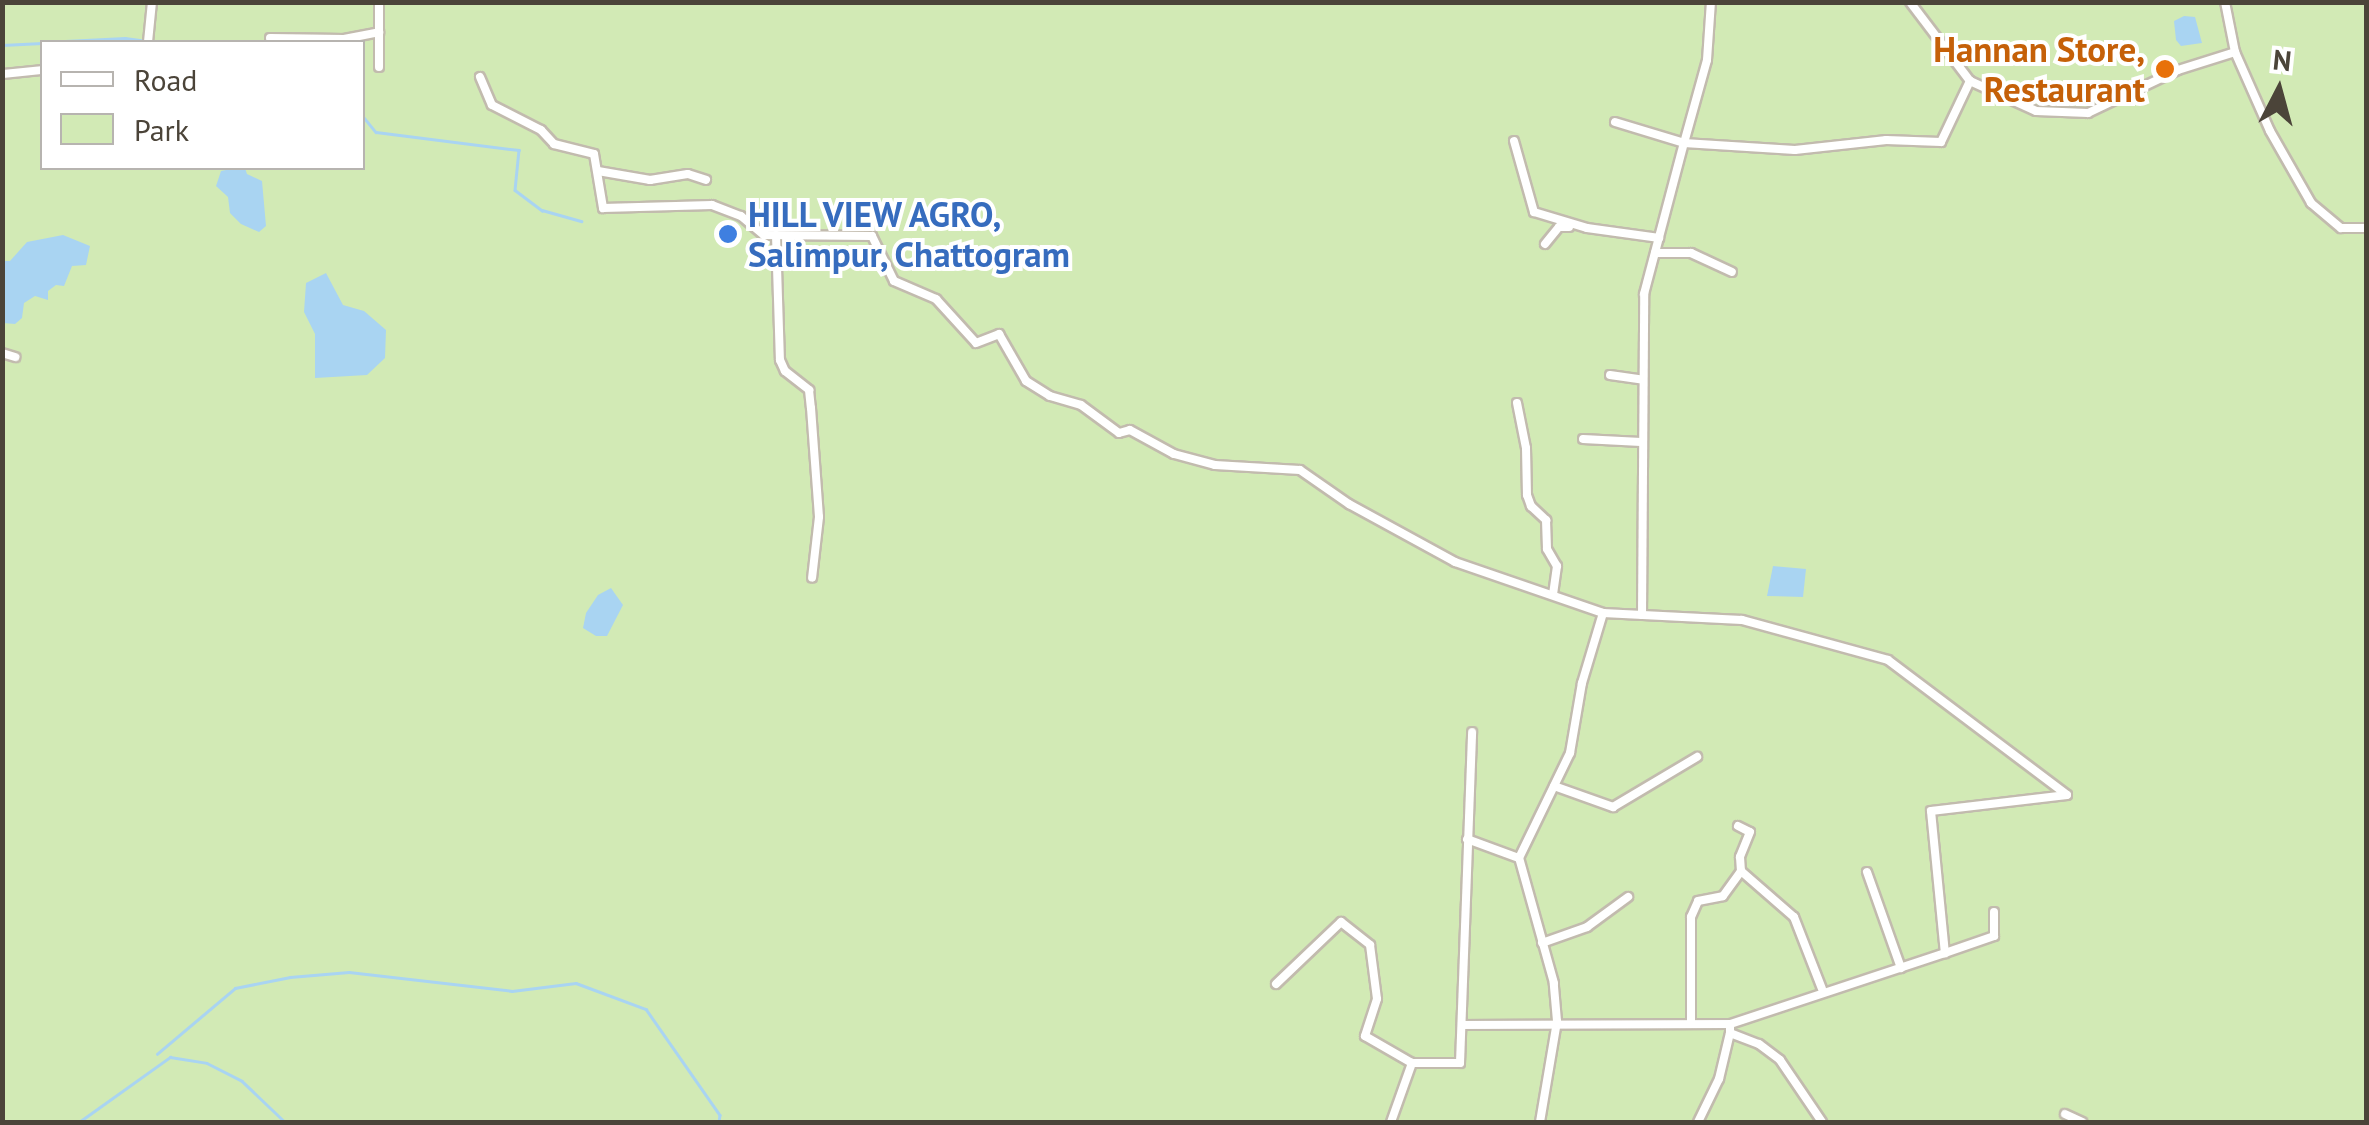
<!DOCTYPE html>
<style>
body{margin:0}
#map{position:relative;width:2369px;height:1125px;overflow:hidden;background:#f6f3ec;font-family:"PT Sans",sans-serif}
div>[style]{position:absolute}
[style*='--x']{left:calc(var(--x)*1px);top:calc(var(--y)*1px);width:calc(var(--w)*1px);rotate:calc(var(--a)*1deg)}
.green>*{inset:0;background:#d2eab5}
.water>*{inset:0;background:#a9d4f2}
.stream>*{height:2.5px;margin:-1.25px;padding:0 1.25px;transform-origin:1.25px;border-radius:1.25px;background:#a9d4f2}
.roads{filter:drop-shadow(2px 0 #c2bbae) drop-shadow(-2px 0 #c2bbae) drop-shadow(0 2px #c2bbae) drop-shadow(0 -2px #c2bbae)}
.minor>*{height:8px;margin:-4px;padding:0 4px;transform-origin:4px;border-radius:4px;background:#fff}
.dots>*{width:28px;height:28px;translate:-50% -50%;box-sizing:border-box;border:5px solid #fff;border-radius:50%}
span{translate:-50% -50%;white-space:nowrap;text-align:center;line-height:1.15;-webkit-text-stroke:8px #fff;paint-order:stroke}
.food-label{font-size:35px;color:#c56008;font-weight:700}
.right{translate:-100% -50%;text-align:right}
.shop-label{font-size:35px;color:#366cbe;font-weight:700}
.left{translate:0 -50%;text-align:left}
.frame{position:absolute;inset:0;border:5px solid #4b4439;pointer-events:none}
.legend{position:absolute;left:40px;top:40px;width:325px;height:130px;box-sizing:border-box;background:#fff;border:2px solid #b7b4b0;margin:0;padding:12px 18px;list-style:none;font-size:30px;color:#4b4439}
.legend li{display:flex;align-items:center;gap:20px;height:50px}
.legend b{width:50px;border:2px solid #b7b4b0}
.north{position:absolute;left:2229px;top:40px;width:100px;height:100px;-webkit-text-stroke:8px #fff;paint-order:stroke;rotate:6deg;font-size:28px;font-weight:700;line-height:40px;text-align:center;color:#4b4439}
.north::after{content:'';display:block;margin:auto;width:35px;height:45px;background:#4b4439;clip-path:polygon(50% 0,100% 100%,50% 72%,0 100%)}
</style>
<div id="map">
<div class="green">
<div style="clip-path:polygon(evenodd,3px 3px,2366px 3px,2366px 1122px,3px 1122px,3px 3px,42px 42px,362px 42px,362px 168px,42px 168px,42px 42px)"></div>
</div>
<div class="water">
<div style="clip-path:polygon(2184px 16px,2195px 17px,2202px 43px,2181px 46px,2176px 40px,2174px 21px)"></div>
<div style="clip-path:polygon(236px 168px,245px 168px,247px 174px,262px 181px,266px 226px,259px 232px,241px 224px,230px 213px,228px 197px,216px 186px,221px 171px)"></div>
<div style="clip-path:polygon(63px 235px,90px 246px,86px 265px,72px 266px,64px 286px,56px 285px,48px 291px,48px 300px,35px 296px,24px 303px,22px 318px,15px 324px,3px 323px,3px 261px,10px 261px,27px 242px)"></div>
<div style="clip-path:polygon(326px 273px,343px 305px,364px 311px,386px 330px,385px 358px,367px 375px,315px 378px,315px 334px,304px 312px,306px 283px)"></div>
<div style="clip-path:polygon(1773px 566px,1806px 569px,1803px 597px,1767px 596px)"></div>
<div style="clip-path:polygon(611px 588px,623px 605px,607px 636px,596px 636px,583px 628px,586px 613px,598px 595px)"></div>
</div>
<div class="stream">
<div style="--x:45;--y:42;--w:80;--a:-2.9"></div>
<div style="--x:125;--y:38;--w:29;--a:8"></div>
<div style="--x:2;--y:45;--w:40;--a:-2.9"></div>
<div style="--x:362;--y:115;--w:22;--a:51"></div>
<div style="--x:376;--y:132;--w:144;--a:7.2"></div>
<div style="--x:519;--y:150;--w:40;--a:95.7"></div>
<div style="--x:515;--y:190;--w:34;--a:37"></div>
<div style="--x:542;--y:210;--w:41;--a:15.8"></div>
<div style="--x:157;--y:1054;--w:102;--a:-40.2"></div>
<div style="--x:235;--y:988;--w:56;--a:-11.3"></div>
<div style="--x:290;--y:977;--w:59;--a:-4.8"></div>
<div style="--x:349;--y:972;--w:164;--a:6.6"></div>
<div style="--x:512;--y:991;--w:64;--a:-7.1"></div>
<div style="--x:576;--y:983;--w:75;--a:20.4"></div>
<div style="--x:646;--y:1009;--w:129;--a:55.1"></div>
<div style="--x:720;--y:1115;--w:7;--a:98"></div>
<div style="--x:79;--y:1122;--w:112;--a:-35.5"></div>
<div style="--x:170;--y:1057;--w:37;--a:9"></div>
<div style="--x:207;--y:1063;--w:39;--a:27"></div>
<div style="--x:242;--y:1081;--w:59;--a:43.6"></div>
</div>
<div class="roads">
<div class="minor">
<div style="--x:379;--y:2;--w:65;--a:90"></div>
<div style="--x:1910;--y:2;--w:99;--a:52.8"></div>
<div style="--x:2225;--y:2;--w:51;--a:78.7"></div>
<div style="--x:270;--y:38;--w:74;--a:0.8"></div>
<div style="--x:344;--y:39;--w:36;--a:-11"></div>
<div style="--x:148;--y:42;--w:40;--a:-84.3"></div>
<div style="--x:2;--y:74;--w:40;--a:-5.7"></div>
<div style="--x:480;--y:77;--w:30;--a:67"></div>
<div style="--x:492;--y:105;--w:55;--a:27"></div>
<div style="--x:541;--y:130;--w:19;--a:47"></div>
<div style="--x:554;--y:144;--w:41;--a:14"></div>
<div style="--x:594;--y:154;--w:55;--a:80.5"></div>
<div style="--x:603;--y:208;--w:109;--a:-1.6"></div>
<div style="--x:712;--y:205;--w:31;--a:21"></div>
<div style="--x:741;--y:216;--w:30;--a:40"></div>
<div style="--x:764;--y:235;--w:108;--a:0.5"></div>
<div style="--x:872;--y:236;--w:50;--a:63.9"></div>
<div style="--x:894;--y:281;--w:46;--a:23.2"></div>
<div style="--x:936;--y:299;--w:59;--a:47.7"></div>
<div style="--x:976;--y:343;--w:25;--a:-21"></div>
<div style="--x:999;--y:334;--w:54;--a:60.1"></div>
<div style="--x:1026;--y:381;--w:28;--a:32"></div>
<div style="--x:1050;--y:396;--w:32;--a:16"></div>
<div style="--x:1081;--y:405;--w:47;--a:36.4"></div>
<div style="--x:1119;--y:433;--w:11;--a:-15"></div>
<div style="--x:1130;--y:430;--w:50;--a:28.6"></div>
<div style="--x:1174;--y:454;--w:42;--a:15"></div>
<div style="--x:1215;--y:465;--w:85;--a:3.4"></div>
<div style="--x:1300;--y:470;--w:60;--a:34.8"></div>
<div style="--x:1349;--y:504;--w:121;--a:28.7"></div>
<div style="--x:1455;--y:562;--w:157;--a:19"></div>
<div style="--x:1603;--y:613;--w:139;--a:2.9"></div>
<div style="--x:1742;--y:620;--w:151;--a:15.3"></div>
<div style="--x:1888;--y:660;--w:224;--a:37"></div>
<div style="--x:2067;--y:795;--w:137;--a:173.3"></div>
<div style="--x:1931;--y:811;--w:143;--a:84.4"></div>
<div style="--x:1945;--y:953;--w:226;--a:161.7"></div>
<div style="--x:1730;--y:1024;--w:267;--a:179.8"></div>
<div style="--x:1615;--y:122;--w:72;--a:16.9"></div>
<div style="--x:1684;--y:143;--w:86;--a:-74.5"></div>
<div style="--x:1707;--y:60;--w:58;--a:-86.1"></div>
<div style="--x:1514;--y:141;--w:74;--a:74.3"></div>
<div style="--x:1534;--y:212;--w:55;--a:16.8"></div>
<div style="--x:1587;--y:228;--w:73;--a:7.9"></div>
<div style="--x:598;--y:171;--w:53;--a:9.8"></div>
<div style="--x:650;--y:180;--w:38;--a:-9"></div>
<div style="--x:688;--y:174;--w:19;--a:18"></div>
<div style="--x:776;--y:235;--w:125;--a:88.2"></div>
<div style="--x:780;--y:360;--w:12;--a:66"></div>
<div style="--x:785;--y:371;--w:31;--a:38"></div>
<div style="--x:809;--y:390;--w:18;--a:84"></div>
<div style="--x:811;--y:408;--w:109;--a:85.8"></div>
<div style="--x:819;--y:517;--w:61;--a:96.5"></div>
<div style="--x:1545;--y:244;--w:22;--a:-51"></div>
<div style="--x:1559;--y:227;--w:10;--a:0"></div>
<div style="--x:1655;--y:253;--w:36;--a:0"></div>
<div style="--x:1691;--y:253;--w:45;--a:24.9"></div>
<div style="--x:2;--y:353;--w:14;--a:17"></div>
<div style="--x:1610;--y:375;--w:30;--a:8"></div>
<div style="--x:1517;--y:403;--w:46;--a:78.7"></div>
<div style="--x:1526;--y:448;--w:47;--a:88.8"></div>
<div style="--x:1527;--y:495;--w:12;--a:70"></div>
<div style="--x:1531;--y:506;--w:21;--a:43"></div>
<div style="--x:1546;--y:520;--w:29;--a:88"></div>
<div style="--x:1547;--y:549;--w:20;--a:60"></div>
<div style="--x:1557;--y:566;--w:28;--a:98"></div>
<div style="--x:1583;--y:439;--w:58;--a:3"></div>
<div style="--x:1642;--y:615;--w:321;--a:-89.6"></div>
<div style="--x:1644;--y:294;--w:156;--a:-75.2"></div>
<div style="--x:1684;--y:143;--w:111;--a:3.6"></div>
<div style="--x:1795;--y:150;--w:92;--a:-6.3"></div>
<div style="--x:1886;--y:140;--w:55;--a:2.1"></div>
<div style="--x:1941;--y:142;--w:68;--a:-64.6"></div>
<div style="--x:1970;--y:81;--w:72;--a:24.4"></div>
<div style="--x:2036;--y:111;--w:52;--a:2.2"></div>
<div style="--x:2088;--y:113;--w:100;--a:-25.5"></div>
<div style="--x:2178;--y:70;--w:60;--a:-17.5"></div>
<div style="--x:2235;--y:52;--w:86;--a:66.1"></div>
<div style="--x:2270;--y:131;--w:83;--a:60.3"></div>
<div style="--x:2311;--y:203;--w:39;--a:40"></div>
<div style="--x:2341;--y:228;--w:25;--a:0"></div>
<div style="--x:1554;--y:786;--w:63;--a:19.6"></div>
<div style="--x:1613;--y:807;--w:98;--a:-30.8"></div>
<div style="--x:1738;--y:826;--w:13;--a:27"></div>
<div style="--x:1750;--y:832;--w:27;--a:112"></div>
<div style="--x:1740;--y:857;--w:14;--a:86"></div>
<div style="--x:1741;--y:871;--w:70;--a:41"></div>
<div style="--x:1794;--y:917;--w:77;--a:68.7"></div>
<div style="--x:1467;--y:839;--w:55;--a:20.1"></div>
<div style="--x:1867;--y:872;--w:102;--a:70.5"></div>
<div style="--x:1542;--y:943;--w:48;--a:-19.6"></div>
<div style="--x:1587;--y:927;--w:51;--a:-36.2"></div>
<div style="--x:1945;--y:953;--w:52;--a:-19.1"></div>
<div style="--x:1994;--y:936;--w:24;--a:-90"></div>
<div style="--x:1276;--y:984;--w:90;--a:-43.6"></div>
<div style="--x:1341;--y:922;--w:37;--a:38"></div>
<div style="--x:1370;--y:945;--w:54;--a:82.6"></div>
<div style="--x:1377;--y:999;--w:39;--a:108"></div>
<div style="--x:1365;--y:1036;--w:54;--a:29.9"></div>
<div style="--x:1691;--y:1024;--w:107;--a:-90"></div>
<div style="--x:1691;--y:917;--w:17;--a:-66"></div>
<div style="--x:1698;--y:901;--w:25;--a:-11"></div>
<div style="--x:1723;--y:896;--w:31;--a:-54"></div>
<div style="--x:1730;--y:1024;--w:9;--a:90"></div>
<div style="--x:1730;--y:1033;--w:31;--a:21"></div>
<div style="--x:1759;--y:1044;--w:26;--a:37"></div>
<div style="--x:1780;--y:1060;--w:75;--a:55.9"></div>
<div style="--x:2065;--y:1114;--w:19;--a:25"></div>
<div style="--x:1391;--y:1122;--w:63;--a:-70.4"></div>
<div style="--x:1412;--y:1063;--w:48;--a:0"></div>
<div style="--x:1460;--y:1063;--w:331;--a:-87.9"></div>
<div style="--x:1540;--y:1122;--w:102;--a:-80.4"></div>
<div style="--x:1557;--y:1021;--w:38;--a:-95"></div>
<div style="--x:1554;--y:983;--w:130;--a:-105.6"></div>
<div style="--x:1519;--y:858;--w:117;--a:-64.1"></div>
<div style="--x:1570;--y:753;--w:71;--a:-80.3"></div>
<div style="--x:1582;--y:683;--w:73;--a:-73.3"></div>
<div style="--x:1698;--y:1122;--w:48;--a:-64"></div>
<div style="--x:1719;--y:1079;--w:47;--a:-76.6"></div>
</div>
</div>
<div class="dots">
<div style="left:2165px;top:69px;background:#e8710a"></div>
<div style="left:728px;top:234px;background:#3f7fe0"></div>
</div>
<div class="food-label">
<span class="right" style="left:2145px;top:69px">Hannan Store,<br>Restaurant</span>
</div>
<div class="shop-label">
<span class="left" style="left:748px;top:234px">HILL VIEW AGRO,<br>Salimpur, Chattogram</span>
</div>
<div class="frame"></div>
<ul class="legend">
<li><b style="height:12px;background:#fff"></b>Road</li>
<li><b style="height:28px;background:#d2eab5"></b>Park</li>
</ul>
<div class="north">N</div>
</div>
